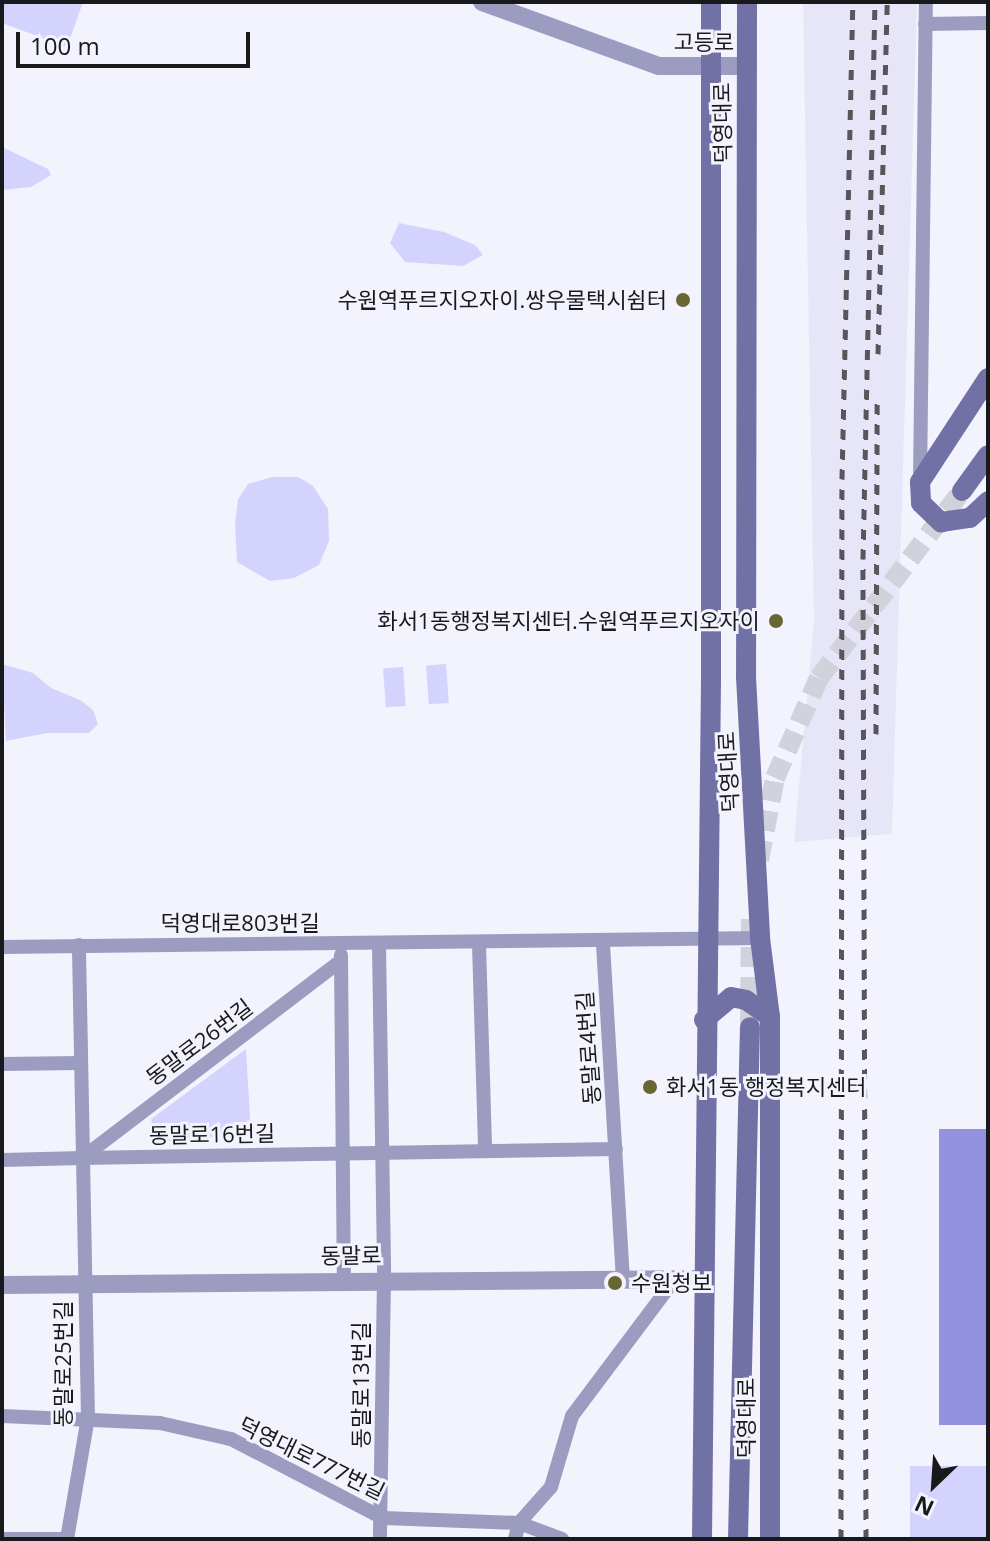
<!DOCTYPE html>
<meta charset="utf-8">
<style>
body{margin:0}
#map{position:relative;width:990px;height:1541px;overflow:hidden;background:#f3f3fe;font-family:"Open Sans","Noto Sans KR",sans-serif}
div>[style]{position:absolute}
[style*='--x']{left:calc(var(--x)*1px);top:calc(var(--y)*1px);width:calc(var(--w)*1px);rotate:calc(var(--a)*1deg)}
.built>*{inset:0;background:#e6e6f8}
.green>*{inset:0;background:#d3d3fe;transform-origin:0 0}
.water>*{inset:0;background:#9591e1;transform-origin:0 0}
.secondary-tunnel>*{height:20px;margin-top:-10px;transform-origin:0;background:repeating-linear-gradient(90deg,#d2d2dc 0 20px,transparent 0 30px)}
.minor>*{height:14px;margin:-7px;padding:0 7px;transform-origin:7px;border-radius:7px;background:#9c9cc0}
.tertiary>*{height:18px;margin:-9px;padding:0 9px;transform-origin:9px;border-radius:9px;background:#9c9cc0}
.secondary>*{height:20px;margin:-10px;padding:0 10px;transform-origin:10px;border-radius:10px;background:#7271a5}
.rail>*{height:5px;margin-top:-2.5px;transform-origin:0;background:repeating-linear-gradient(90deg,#56565b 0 10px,transparent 0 20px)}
.dots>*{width:22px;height:22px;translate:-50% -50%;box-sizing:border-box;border:4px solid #f3f3fe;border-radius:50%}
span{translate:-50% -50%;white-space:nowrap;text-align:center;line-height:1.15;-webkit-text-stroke:6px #f3f3fe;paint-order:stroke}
.street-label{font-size:22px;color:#19191c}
.poi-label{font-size:22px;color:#19191c}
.right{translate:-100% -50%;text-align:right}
.left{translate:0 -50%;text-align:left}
.frame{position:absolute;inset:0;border:4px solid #19191c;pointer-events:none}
.north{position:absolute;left:894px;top:1445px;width:80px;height:80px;-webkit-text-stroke:6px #f3f3fe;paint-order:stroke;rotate:205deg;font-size:22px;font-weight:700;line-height:32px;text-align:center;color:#19191c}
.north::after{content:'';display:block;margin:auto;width:28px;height:36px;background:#19191c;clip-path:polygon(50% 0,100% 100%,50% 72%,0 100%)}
.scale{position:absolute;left:16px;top:32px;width:234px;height:36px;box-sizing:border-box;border:4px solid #19191c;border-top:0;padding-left:10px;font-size:24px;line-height:28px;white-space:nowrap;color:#19191c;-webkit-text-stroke:6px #f3f3fe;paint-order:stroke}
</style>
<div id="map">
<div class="built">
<div style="clip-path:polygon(803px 2px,917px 2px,892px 834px,794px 842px,814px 620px)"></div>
</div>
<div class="green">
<div style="clip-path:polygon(2px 2px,83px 2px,67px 47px,2px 23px)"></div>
<div style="clip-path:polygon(2px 147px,48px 169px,51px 175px,31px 187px,2px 190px)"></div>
<div style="clip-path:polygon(399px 223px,444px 232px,475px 245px,483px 255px,463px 266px,405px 262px,390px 243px)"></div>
<div style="clip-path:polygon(272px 477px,298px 477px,313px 486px,328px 509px,329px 541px,319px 565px,294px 578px,270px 581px,237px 562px,235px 524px,238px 499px,248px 484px)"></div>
<div style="clip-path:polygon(2px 664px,33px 673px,51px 688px,80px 700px,93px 710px,98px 724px,89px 733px,47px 733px,6px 741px)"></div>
<div style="left:446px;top:664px;width:39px;height:20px;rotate:86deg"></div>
<div style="left:403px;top:667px;width:39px;height:20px;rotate:86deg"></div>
<div style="clip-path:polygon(246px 1049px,251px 1135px,156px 1142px,151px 1119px)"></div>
<div style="left:988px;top:1466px;width:73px;height:78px;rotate:90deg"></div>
</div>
<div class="water">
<div style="left:988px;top:1129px;width:296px;height:49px;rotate:90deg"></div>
</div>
<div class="secondary-tunnel">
<div style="--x:759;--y:860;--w:84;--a:-79"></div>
<div style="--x:775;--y:778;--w:109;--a:-66.3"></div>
<div style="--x:819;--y:678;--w:235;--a:-52.6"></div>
<div style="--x:750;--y:1027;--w:108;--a:-89.5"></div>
</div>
<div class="minor">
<div style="--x:925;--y:24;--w:63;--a:-0.9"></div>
<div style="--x:920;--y:481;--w:479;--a:-89.3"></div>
<div style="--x:479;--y:944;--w:207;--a:88.3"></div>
<div style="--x:603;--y:944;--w:337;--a:86.6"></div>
<div style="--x:379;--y:946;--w:332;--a:89.1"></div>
<div style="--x:384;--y:1278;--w:261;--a:90.9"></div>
<div style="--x:2;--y:947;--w:758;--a:-0.68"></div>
<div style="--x:341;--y:955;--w:324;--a:89.5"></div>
<div style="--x:2;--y:1064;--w:78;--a:-0.7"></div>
<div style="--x:82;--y:1158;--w:534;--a:-0.97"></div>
<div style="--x:2;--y:1160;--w:80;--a:-1.4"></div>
<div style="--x:82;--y:1158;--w:325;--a:-37.3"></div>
<div style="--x:2;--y:1416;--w:158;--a:2.5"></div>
<div style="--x:160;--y:1423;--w:73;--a:12.7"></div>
<div style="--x:231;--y:1439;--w:171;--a:27.5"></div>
<div style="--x:383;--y:1518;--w:136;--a:2.1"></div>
<div style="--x:519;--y:1523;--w:46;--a:20.4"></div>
<div style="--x:2;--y:1539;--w:61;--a:0"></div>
<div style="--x:67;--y:1539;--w:123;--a:-80.2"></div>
<div style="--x:88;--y:1418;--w:473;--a:-91.1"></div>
<div style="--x:515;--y:1539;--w:16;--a:-76"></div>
<div style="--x:519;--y:1523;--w:48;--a:-48.4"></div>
<div style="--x:551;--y:1487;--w:74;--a:-73.5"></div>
<div style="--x:572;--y:1416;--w:170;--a:-53.1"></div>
</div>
<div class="tertiary">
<div style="--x:482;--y:2;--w:188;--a:19.9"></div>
<div style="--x:659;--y:66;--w:86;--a:0"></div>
<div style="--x:2;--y:1285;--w:700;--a:-0.49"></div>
</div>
<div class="secondary">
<div style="--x:747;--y:2;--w:675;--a:90.08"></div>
<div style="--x:746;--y:677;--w:261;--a:86.9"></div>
<div style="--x:760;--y:938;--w:80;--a:82.8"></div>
<div style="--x:770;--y:1017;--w:522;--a:90"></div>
<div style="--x:988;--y:378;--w:124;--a:123.2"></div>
<div style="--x:920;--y:482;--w:21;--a:87"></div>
<div style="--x:921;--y:503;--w:28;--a:44"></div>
<div style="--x:941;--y:522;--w:29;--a:-8"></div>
<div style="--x:970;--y:518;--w:25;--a:-43"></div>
<div style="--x:962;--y:491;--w:44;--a:-54.2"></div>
<div style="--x:704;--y:1020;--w:35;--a:-40"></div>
<div style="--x:731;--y:997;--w:15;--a:11"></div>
<div style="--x:746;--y:1000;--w:29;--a:35"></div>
<div style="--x:702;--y:1539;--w:856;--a:-89.4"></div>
<div style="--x:711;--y:683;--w:681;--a:-90"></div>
<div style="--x:738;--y:1539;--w:512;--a:-88.66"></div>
</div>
<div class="rail">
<div style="--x:878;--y:354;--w:352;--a:-88.5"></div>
<div style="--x:876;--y:734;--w:336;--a:-89.8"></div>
<div style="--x:841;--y:1539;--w:1060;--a:-89.95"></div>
<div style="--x:842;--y:479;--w:477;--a:-88.7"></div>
<div style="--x:866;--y:1539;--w:980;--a:-90.18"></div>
<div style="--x:863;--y:559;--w:557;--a:-88.77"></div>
</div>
<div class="dots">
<div style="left:683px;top:300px;background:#6a6633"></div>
<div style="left:776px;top:621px;background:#6a6633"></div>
<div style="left:650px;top:1087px;background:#6a6633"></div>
<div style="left:615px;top:1283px;background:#6a6633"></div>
</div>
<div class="street-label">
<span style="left:704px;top:42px">고등로</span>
<span style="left:722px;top:123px;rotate:-91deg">덕영대로</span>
<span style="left:728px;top:772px;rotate:-93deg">덕영대로</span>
<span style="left:240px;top:923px">덕영대로803번길</span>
<span style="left:199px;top:1042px;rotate:-37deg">동말로26번길</span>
<span style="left:588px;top:1048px;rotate:-94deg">동말로4번길</span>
<span style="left:212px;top:1134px;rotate:-1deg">동말로16번길</span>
<span style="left:351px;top:1255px;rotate:-1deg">동말로</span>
<span style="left:63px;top:1364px;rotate:-90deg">동말로25번길</span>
<span style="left:361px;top:1385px;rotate:-90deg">동말로13번길</span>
<span style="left:746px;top:1418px;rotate:-90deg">덕영대로</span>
<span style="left:312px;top:1458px;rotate:26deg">덕영대로777번길</span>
</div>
<div class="poi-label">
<span class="right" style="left:667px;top:300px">수원역푸르지오자이.쌍우물택시쉼터</span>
<span class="right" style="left:760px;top:621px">화서1동행정복지센터.수원역푸르지오자이</span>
<span class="left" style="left:666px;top:1087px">화서1동 행정복지센터</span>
<span class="left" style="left:631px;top:1283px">수원청보</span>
</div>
<div class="frame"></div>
<div class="north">N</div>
<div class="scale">100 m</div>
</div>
